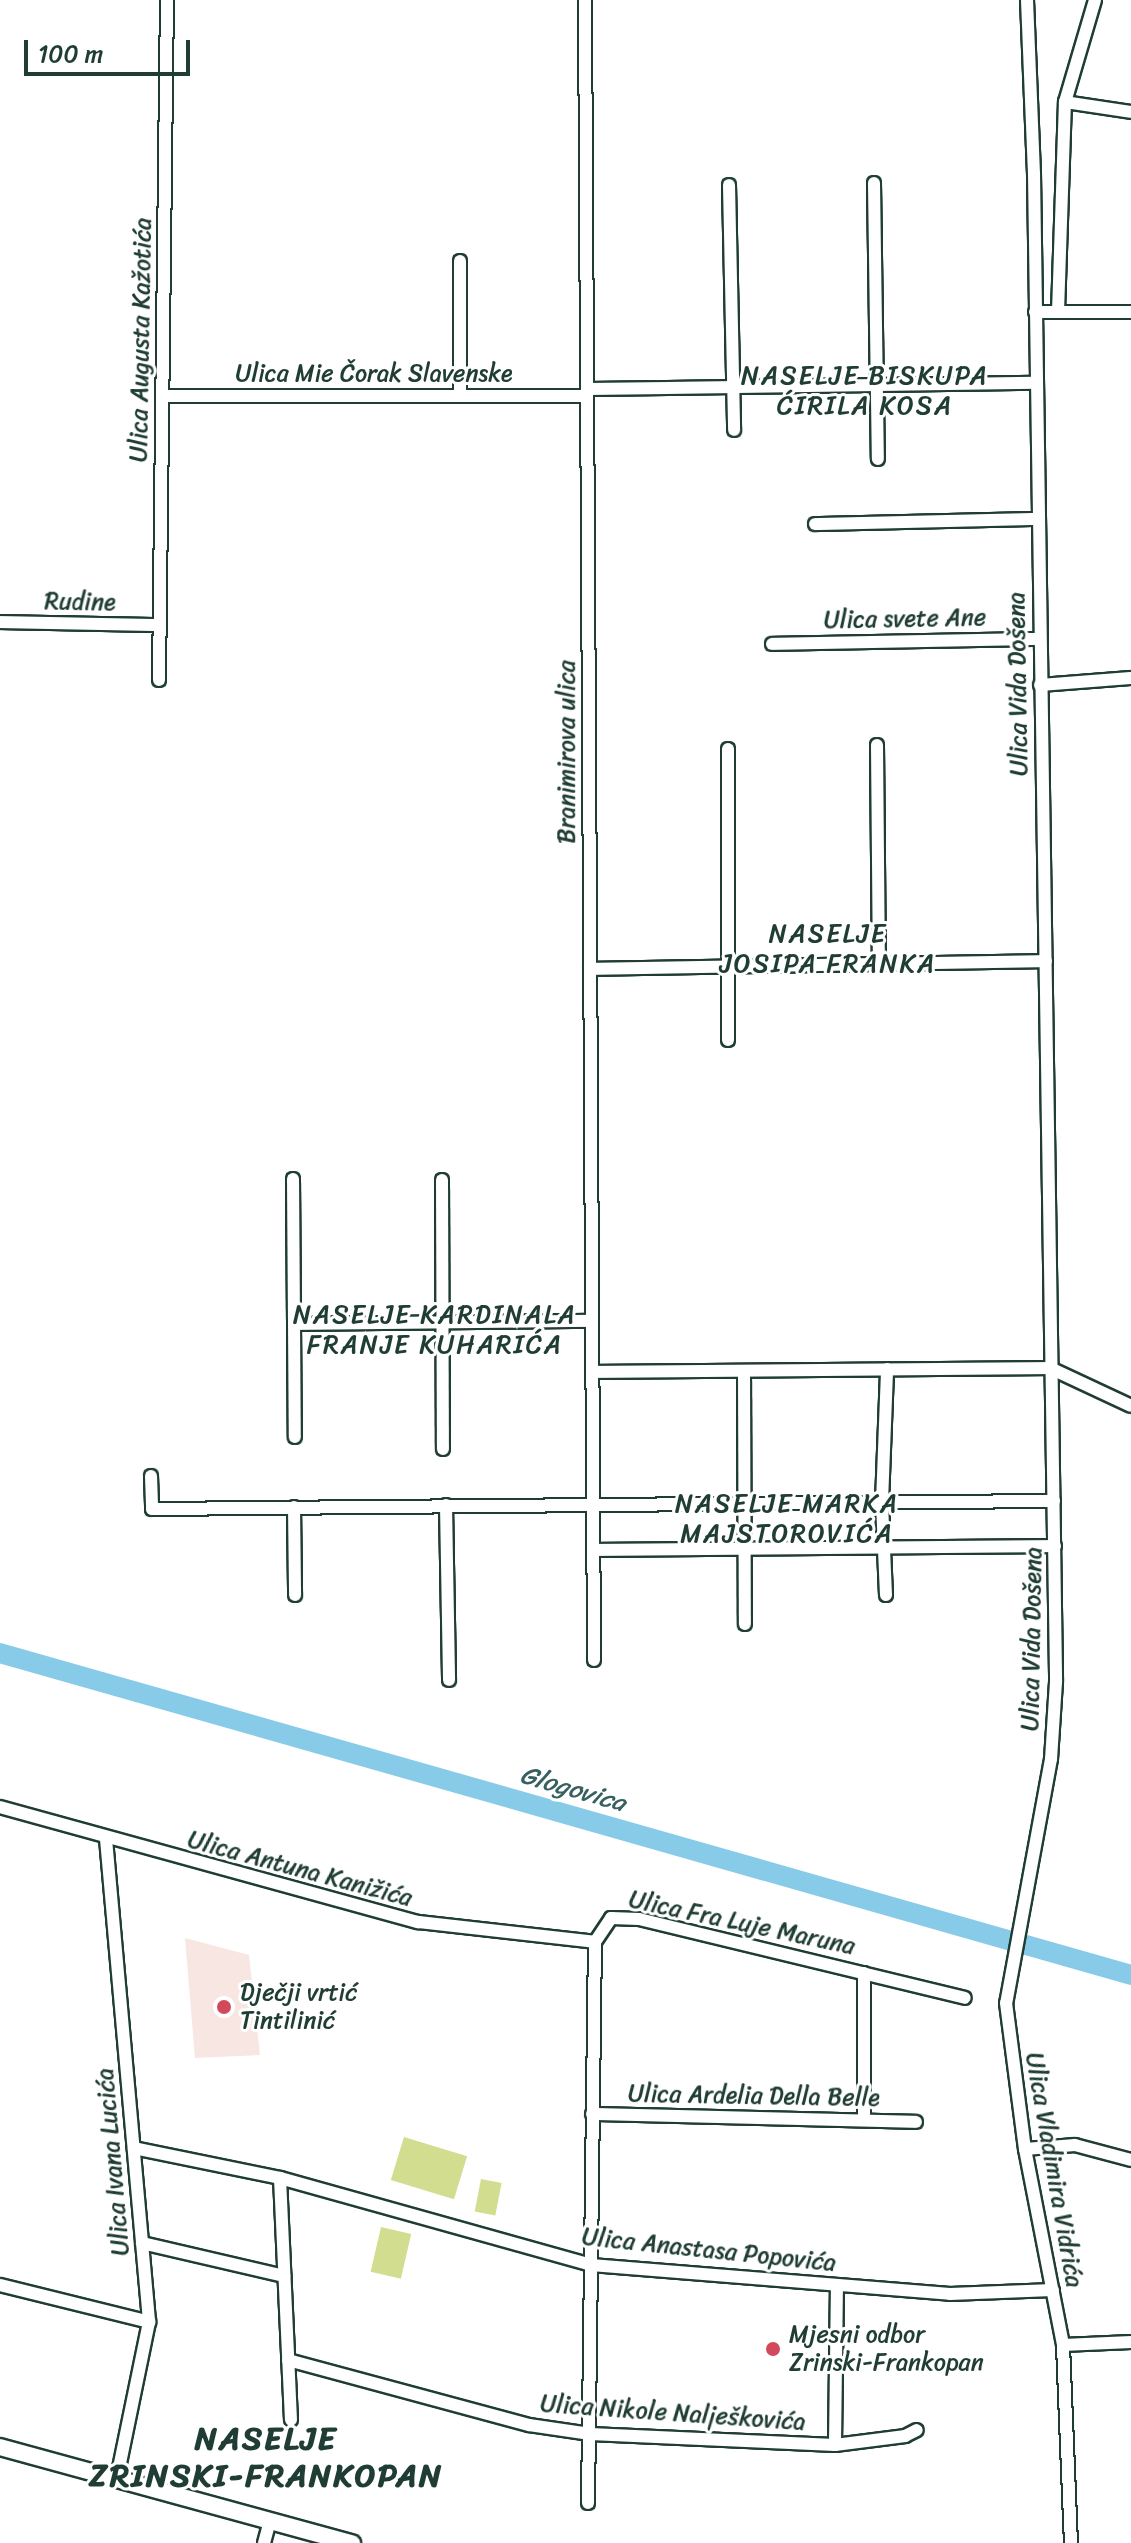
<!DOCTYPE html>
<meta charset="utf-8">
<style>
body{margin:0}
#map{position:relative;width:1131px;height:2543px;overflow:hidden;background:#fff;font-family:Sriracha,sans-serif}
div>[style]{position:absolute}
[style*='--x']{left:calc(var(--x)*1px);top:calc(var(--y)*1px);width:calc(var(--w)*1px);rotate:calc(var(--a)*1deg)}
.built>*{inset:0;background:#f7e6e2}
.green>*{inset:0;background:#d2dd8f;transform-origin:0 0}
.river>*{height:20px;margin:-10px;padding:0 10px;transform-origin:10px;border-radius:10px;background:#87cbe8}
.roads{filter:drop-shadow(2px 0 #1f3d34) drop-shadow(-2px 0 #1f3d34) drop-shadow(0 2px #1f3d34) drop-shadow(0 -2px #1f3d34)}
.street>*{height:12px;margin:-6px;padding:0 6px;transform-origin:6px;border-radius:6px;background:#fff}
.secondary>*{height:16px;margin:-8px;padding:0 8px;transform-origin:8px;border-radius:8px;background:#fff}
.dots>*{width:22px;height:22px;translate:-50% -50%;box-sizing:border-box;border:4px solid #fff;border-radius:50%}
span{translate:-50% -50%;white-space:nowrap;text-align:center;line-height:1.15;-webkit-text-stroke:6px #fff;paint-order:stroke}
.street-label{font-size:24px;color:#1f3d34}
.poi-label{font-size:24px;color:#1f3d34}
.left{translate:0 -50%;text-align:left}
.neighbourhood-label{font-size:26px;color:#1f3d34;letter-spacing:2px}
.water-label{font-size:26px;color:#396061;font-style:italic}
.district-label{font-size:32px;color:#1f3d34;font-weight:700;letter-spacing:2px}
.scale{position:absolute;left:24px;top:40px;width:166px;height:36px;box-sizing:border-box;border:4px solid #1f3d34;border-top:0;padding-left:10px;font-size:24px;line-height:28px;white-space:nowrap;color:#1f3d34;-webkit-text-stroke:6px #fff;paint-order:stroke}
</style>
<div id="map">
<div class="built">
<div style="clip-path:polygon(185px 1938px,249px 1955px,260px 2055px,195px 2058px)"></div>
</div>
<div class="green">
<div style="left:404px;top:2137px;width:66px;height:45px;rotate:17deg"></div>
<div style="left:481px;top:2179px;width:21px;height:33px;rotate:11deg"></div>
<div style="left:381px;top:2227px;width:31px;height:46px;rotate:13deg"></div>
</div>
<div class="river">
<div style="--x:0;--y:1653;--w:1176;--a:15.89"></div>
</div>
<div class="roads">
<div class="street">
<div style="--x:585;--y:0;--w:1660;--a:89.69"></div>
<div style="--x:1027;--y:0;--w:174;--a:87.7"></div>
<div style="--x:1034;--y:174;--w:1508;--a:89.16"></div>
<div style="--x:1056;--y:1682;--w:77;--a:93.7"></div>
<div style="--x:1051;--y:1759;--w:248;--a:100.4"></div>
<div style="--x:1006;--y:2003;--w:147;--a:82.6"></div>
<div style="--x:1025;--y:2149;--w:200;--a:79"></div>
<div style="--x:1063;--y:2345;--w:198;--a:87.7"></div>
<div style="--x:1065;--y:102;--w:67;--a:8.6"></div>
<div style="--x:874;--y:183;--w:276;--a:89.2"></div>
<div style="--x:729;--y:185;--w:245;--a:88.8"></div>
<div style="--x:460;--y:261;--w:134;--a:90"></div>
<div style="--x:1035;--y:312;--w:96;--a:0"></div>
<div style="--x:1058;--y:312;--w:210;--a:-88.1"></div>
<div style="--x:1065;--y:102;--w:106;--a:-73.6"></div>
<div style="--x:588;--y:389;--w:448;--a:-0.8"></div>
<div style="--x:162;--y:396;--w:425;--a:0"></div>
<div style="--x:815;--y:524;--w:222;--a:-1.3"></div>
<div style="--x:0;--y:622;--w:160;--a:1.1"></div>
<div style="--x:772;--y:644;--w:267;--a:-1.1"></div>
<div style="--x:159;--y:680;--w:680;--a:-89.33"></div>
<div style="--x:1040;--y:685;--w:91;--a:-4.4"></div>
<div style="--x:877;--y:745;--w:219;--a:89.5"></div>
<div style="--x:590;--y:969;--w:456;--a:-1"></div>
<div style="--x:728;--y:1040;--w:291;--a:-90"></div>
<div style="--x:293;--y:1179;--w:258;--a:89.6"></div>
<div style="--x:442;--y:1180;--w:269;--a:89.8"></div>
<div style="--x:294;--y:1324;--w:297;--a:-0.6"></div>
<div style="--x:744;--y:1371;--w:253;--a:89.8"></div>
<div style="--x:593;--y:1372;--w:457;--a:-0.5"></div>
<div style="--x:1050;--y:1368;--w:89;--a:25.1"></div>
<div style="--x:151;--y:1476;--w:33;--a:88"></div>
<div style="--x:152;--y:1509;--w:902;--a:-0.51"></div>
<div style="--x:446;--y:1505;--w:175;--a:89"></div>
<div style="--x:294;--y:1507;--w:88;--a:89.3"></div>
<div style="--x:595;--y:1550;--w:460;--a:-0.5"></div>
<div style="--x:886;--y:1595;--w:93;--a:-92.5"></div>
<div style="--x:882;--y:1502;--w:133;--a:-87.8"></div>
<div style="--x:0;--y:1807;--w:434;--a:15.4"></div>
<div style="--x:418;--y:1922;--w:178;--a:6.4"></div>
<div style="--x:106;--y:1839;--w:485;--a:84.9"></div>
<div style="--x:149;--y:2322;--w:159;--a:101.6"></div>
<div style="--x:592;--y:2114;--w:324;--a:1.4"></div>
<div style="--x:864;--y:2120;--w:147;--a:-90"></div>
<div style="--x:134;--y:2148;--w:149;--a:11.6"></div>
<div style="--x:280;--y:2178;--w:323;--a:15.6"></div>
<div style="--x:591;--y:2265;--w:360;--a:4.6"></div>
<div style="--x:950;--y:2294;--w:103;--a:-2.2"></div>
<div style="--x:1025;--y:2149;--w:50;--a:-4.6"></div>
<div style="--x:1075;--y:2145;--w:58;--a:15"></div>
<div style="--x:280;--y:2178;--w:242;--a:87.4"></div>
<div style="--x:142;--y:2243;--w:146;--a:13.1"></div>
<div style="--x:0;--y:2285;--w:154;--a:13.9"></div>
<div style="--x:1063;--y:2345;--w:68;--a:-2.5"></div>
<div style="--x:288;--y:2360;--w:250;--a:15.1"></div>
<div style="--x:529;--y:2425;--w:62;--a:8.4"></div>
<div style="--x:590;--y:2434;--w:245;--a:2.6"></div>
<div style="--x:835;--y:2445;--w:71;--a:-7.3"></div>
<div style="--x:905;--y:2436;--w:13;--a:-27"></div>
<div style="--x:835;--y:2445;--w:159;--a:-89.3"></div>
<div style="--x:588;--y:2503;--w:561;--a:-89.29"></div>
<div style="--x:595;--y:1942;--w:29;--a:-56"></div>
<div style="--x:611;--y:1918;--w:28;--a:2"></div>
<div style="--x:639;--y:1919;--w:335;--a:13.6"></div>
<div style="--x:264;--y:2543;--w:23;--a:-75"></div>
</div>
<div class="secondary">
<div style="--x:0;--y:2447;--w:365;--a:15.3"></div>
</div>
</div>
<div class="dots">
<div style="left:224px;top:2007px;background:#d1495b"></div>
<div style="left:773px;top:2349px;background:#d1495b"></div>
</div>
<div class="street-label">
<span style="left:141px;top:340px;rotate:-89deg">Ulica Augusta Kažotića</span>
<span style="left:374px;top:374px">Ulica Mie Čorak Slavenske</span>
<span style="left:80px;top:602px;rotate:1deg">Rudine</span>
<span style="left:905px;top:619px;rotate:-1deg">Ulica svete Ane</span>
<span style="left:1018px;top:684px;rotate:-91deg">Ulica Vida Došena</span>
<span style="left:567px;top:752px;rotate:-90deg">Branimirova ulica</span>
<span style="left:1032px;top:1639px;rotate:-89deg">Ulica Vida Došena</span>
<span style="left:300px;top:1869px;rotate:15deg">Ulica Antuna Kanižića</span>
<span style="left:742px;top:1923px;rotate:12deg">Ulica Fra Luje Maruna</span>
<span style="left:754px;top:2096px;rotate:1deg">Ulica Ardelia Della Belle</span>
<span style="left:113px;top:2162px;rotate:-95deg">Ulica Ivana Lucića</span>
<span style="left:1054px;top:2170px;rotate:80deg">Ulica Vladimira Vidrića</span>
<span style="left:709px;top:2250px;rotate:6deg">Ulica Anastasa Popovića</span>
<span style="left:673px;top:2413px;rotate:4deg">Ulica Nikole Nalješkovića</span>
</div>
<div class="poi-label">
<span class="left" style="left:240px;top:2007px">Dječji vrtić<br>Tintilinić</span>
<span class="left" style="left:789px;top:2349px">Mjesni odbor<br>Zrinski-Frankopan</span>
</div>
<div class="neighbourhood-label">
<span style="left:865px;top:391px">NASELJE BISKUPA<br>ĆIRILA KOSA</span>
<span style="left:828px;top:949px">NASELJE<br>JOSIPA FRANKA</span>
<span style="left:435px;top:1330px">NASELJE KARDINALA<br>FRANJE KUHARIĆA</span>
<span style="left:787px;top:1519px">NASELJE MARKA<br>MAJSTOROVIĆA</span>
</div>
<div class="water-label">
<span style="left:573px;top:1789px;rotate:16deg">Glogovica</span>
</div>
<div class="district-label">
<span style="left:266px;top:2458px">NASELJE<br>ZRINSKI-FRANKOPAN</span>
</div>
<div class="scale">100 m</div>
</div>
